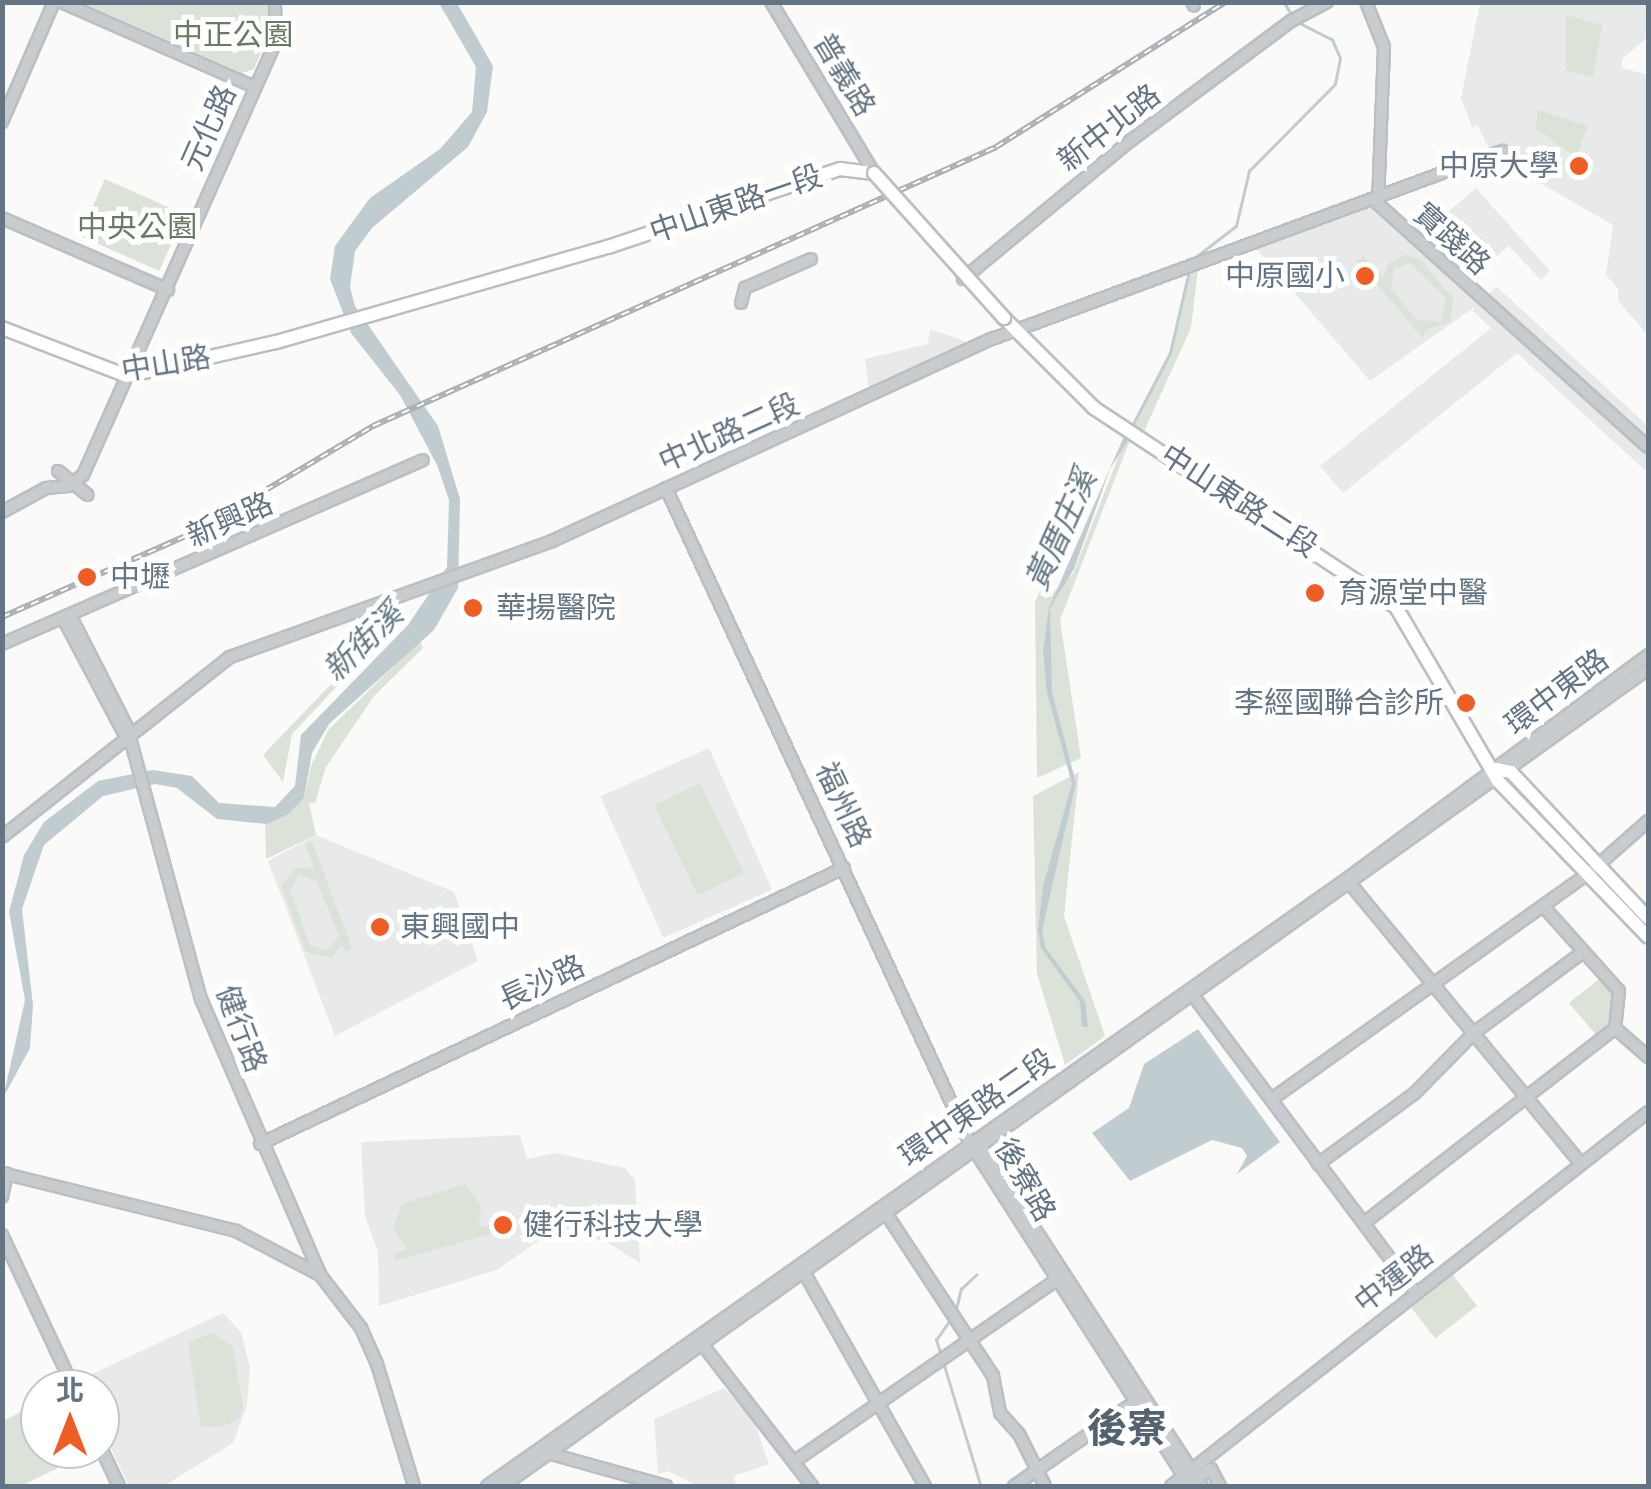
<!DOCTYPE html>
<meta charset="utf-8">
<style>
body{margin:0}
#map{position:relative;width:1651px;height:1489px;overflow:hidden;background:#fafaf8;font-family:"Fira Sans","Noto Sans TC",sans-serif}
div>[style]{position:absolute}
[style*='--x']{left:calc(var(--x)*1px);top:calc(var(--y)*1px);width:calc(var(--w)*1px);rotate:calc(var(--a)*1deg)}
.built>*{inset:0;background:#e8e9e9;transform-origin:0 0}
.green>*{inset:0;background:#dbe2d8;transform-origin:0 0}
.water>*{inset:0;background:#c1ccd1}
.stream>*{height:2.5px;margin:-1.25px;padding:0 1.25px;transform-origin:1.25px;border-radius:1.25px;background:#c1ccd1}
.roads{filter:drop-shadow(2px 0 #bbbfc3) drop-shadow(-2px 0 #bbbfc3) drop-shadow(0 2px #bbbfc3) drop-shadow(0 -2px #bbbfc3)}
.minor>*{height:10px;margin:-5px;padding:0 5px;transform-origin:5px;border-radius:5px;background:#c8cccf}
.major>*{height:12px;margin:-6px;padding:0 6px;transform-origin:6px;border-radius:6px;background:#fff}
.rail>*{height:6px;margin-top:-3px;transform-origin:0;background:repeating-linear-gradient(90deg,#fff 0 8px,#a8aeb4 0 16px);box-sizing:border-box;border-block:2px solid #a8aeb4}
.bridges{filter:drop-shadow(2px 0 #bbbfc3) drop-shadow(-2px 0 #bbbfc3) drop-shadow(0 2px #bbbfc3) drop-shadow(0 -2px #bbbfc3)}
.major-bridge>*{height:12px;margin:-6px;padding:0 6px;transform-origin:6px;border-radius:6px;background:#fff}
.dots>*{width:28px;height:28px;translate:-50% -50%;box-sizing:border-box;border:5px solid #fff;border-radius:50%}
span{translate:-50% -50%;white-space:nowrap;text-align:center;line-height:1.15;-webkit-text-stroke:10px #fff;paint-order:stroke}
.park-label{font-size:30px;color:#667b62}
.street-label{font-size:30px;color:#637484}
.poi-label{font-size:30px;color:#637484}
.right{translate:-100% -50%;text-align:right}
.left{translate:0 -50%;text-align:left}
.water-label{font-size:32px;color:#637a85;font-style:italic}
.district-label{font-size:40px;color:#55626f;font-weight:700}
.frame{position:absolute;inset:0;border:5px solid #637484;pointer-events:none}
.north{position:absolute;left:20px;top:1369px;width:100px;height:100px;box-sizing:border-box;background:#fff;border:2px solid #c1c7ce;border-radius:50%;rotate:0deg;font-size:28px;font-weight:700;line-height:40px;text-align:center;color:#637484}
.north::after{content:'';display:block;margin:auto;width:35px;height:45px;background:#ee5d23;clip-path:polygon(50% 0,100% 100%,50% 72%,0 100%)}
</style>
<div id="map">
<div class="built">
<div style="clip-path:polygon(1480px 3px,1648px 3px,1648px 37px,1622px 59px,1622px 68px,1648px 75px,1648px 335px,1618px 301px,1618px 289px,1606px 275px,1613px 225px,1493px 156px,1477px 125px,1472px 127px,1461px 98px)"></div>
<div style="clip-path:polygon(1476px 188px,1550px 271px,1541px 280px,1509px 246px,1488px 263px,1479px 256px,1464px 271px,1413px 225px,1423px 213px,1435px 223px)"></div>
<div style="clip-path:polygon(1370px 206px,1480px 303px,1496px 286px,1648px 426px,1648px 473px,1517px 353px,1343px 493px,1320px 466px,1491px 328px,1473px 311px,1476px 306px,1370px 381px,1257px 249px)"></div>
<div style="clip-path:polygon(930px 329px,973px 344px,869px 392px,865px 359px,928px 344px)"></div>
<div style="left:709px;top:748px;width:155px;height:119px;rotate:66deg"></div>
<div style="clip-path:polygon(316px 835px,454px 892px,478px 961px,335px 1036px,268px 861px)"></div>
<div style="clip-path:polygon(520px 1135px,527px 1159px,555px 1153px,625px 1168px,635px 1180px,640px 1263px,605px 1241px,567px 1234px,535px 1243px,497px 1270px,379px 1306px,378px 1252px,365px 1216px,361px 1142px)"></div>
<div style="clip-path:polygon(223px 1313px,241px 1332px,250px 1368px,247px 1405px,233px 1443px,164px 1486px,129px 1486px,100px 1425px,100px 1389px,83px 1389px,81px 1379px)"></div>
<div style="clip-path:polygon(724px 1388px,753px 1418px,769px 1464px,734px 1476px,736px 1486px,698px 1486px,668px 1471px,658px 1474px,654px 1419px)"></div>
</div>
<div class="green">
<div style="clip-path:polygon(83px 3px,269px 3px,270px 30px,254px 69px,242px 73px)"></div>
<div style="clip-path:polygon(1566px 15px,1602px 25px,1593px 77px,1566px 70px)"></div>
<div style="clip-path:polygon(1538px 110px,1588px 126px,1576px 157px,1536px 129px)"></div>
<div style="left:105px;top:179px;width:87px;height:62px;rotate:24deg"></div>
<div style="clip-path:polygon(evenodd,1406px 255px,1420px 260px,1453px 298px,1450px 322px,1426px 330px,1423px 338px,1357px 261px,1363px 256px,1383px 278px,1389px 263px,1406px 255px,1410px 263px,1446px 299px,1442px 321px,1417px 320px,1391px 289px,1394px 269px,1410px 263px)"></div>
<div style="clip-path:polygon(1199px 261px,1191px 328px,1144px 431px,1133px 424px,1170px 353px,1191px 263px)"></div>
<div style="clip-path:polygon(1126px 437px,1130px 440px,1060px 620px,1081px 758px,1037px 778px,1035px 602px,1040px 591px,1052px 593px,1073px 574px)"></div>
<div style="clip-path:polygon(420px 641px,423px 648px,374px 696px,326px 767px,315px 803px,309px 803px,316px 835px,266px 859px,265px 819px,299px 796px,304px 799px,311px 766px,328px 730px)"></div>
<div style="clip-path:polygon(335px 680px,339px 684px,292px 734px,283px 782px,263px 755px)"></div>
<div style="clip-path:polygon(1079px 772px,1064px 916px,1105px 1036px,1065px 1065px,1037px 974px,1033px 796px)"></div>
<div style="left:700px;top:783px;width:100px;height:51px;rotate:64deg"></div>
<div style="clip-path:polygon(evenodd,312px 841px,352px 948px,346px 952px,341px 946px,332px 958px,306px 952px,281px 886px,296px 868px,315px 869px,305px 844px,312px 841px,299px 875px,317px 881px,339px 936px,327px 951px,310px 945px,290px 890px,299px 875px)"></div>
<div style="clip-path:polygon(1600px 978px,1613px 993px,1608px 1025px,1596px 1035px,1569px 1003px)"></div>
<div style="clip-path:polygon(465px 1184px,481px 1206px,479px 1228px,515px 1217px,517px 1226px,396px 1261px,393px 1254px,407px 1249px,393px 1228px,402px 1204px)"></div>
<div style="left:1453px;top:1275px;width:39px;height:53px;rotate:52deg"></div>
<div style="clip-path:polygon(211px 1333px,233px 1347px,243px 1406px,239px 1418px,222px 1427px,201px 1427px,188px 1342px)"></div>
<div style="clip-path:polygon(40px 1402px,40px 1449px,94px 1450px,21px 1486px,3px 1486px,3px 1421px)"></div>
</div>
<div class="water">
<div style="clip-path:polygon(439px 3px,457px 3px,493px 66px,487px 112px,468px 147px,372px 228px,355px 251px,350px 287px,355px 306px,438px 426px,460px 499px,458px 588px,434px 630px,329px 724px,312px 753px,304px 798px,287px 815px,267px 824px,217px 819px,177px 788px,155px 784px,103px 796px,44px 845px,22px 909px,33px 1005px,30px 1048px,3px 1098px,25px 1000px,9px 912px,24px 855px,44px 822px,98px 781px,153px 770px,192px 776px,219px 803px,275px 807px,295px 786px,301px 735px,408px 625px,447px 567px,449px 500px,437px 465px,400px 395px,351px 333px,330px 279px,335px 246px,370px 198px,440px 149px,472px 112px,476px 67px)"></div>
<div style="clip-path:polygon(1125px 434px,1130px 437px,1110px 469px,1074px 569px,1050px 608px,1052px 692px,1076px 783px,1042px 930px,1045px 947px,1085px 1001px,1088px 1027px,1082px 1027px,1080px 1002px,1041px 948px,1038px 930px,1043px 886px,1072px 784px,1047px 693px,1043px 651px,1049px 608px)"></div>
<div style="clip-path:polygon(1198px 1029px,1280px 1142px,1237px 1174px,1247px 1156px,1242px 1148px,1212px 1140px,1130px 1181px,1092px 1133px,1129px 1108px,1144px 1064px)"></div>
</div>
<div class="stream">
<div style="--x:1284;--y:2;--w:15;--a:58"></div>
<div style="--x:1193;--y:259;--w:54;--a:-37.5"></div>
<div style="--x:1236;--y:226;--w:57;--a:-76.7"></div>
<div style="--x:1249;--y:171;--w:122;--a:-45.3"></div>
<div style="--x:1335;--y:84;--w:26;--a:-79"></div>
<div style="--x:1340;--y:58;--w:20;--a:-114"></div>
<div style="--x:1332;--y:40;--w:39;--a:-153"></div>
<div style="--x:1132;--y:426;--w:82;--a:-62.5"></div>
<div style="--x:1170;--y:353;--w:84;--a:-77"></div>
<div style="--x:955;--y:1314;--w:26;--a:-77"></div>
<div style="--x:961;--y:1289;--w:21;--a:-43"></div>
<div style="--x:941;--y:1356;--w:17;--a:-107"></div>
<div style="--x:936;--y:1340;--w:24;--a:-55"></div>
<div style="--x:944;--y:1364;--w:127;--a:73.1"></div>
</div>
<div class="roads">
<div class="minor">
<div style="--x:61;--y:2;--w:212;--a:23.7"></div>
<div style="--x:771;--y:2;--w:200;--a:58.9"></div>
<div style="--x:1192;--y:2;--w:4;--a:63"></div>
<div style="--x:1366;--y:2;--w:48;--a:68.2"></div>
<div style="--x:1384;--y:47;--w:157;--a:92.2"></div>
<div style="--x:1378;--y:204;--w:363;--a:42"></div>
<div style="--x:2;--y:122;--w:131;--a:-66.6"></div>
<div style="--x:2;--y:218;--w:181;--a:23.4"></div>
<div style="--x:963;--y:279;--w:217;--a:-39.6"></div>
<div style="--x:1130;--y:141;--w:201;--a:-36.7"></div>
<div style="--x:1291;--y:21;--w:41;--a:-27.8"></div>
<div style="--x:741;--y:303;--w:16;--a:-75"></div>
<div style="--x:745;--y:288;--w:72;--a:-23.7"></div>
<div style="--x:58;--y:471;--w:38;--a:39"></div>
<div style="--x:69;--y:486;--w:18;--a:-38"></div>
<div style="--x:83;--y:475;--w:474;--a:-66"></div>
<div style="--x:276;--y:42;--w:40;--a:-91.4"></div>
<div style="--x:666;--y:488;--w:722;--a:65.1"></div>
<div style="--x:970;--y:1143;--w:407;--a:57.3"></div>
<div style="--x:2;--y:512;--w:50;--a:-28.6"></div>
<div style="--x:46;--y:488;--w:23;--a:-5"></div>
<div style="--x:70;--y:615;--w:126;--a:63"></div>
<div style="--x:127;--y:727;--w:282;--a:74.8"></div>
<div style="--x:201;--y:999;--w:302;--a:66.6"></div>
<div style="--x:321;--y:1276;--w:66;--a:52.4"></div>
<div style="--x:361;--y:1328;--w:39;--a:66"></div>
<div style="--x:377;--y:1364;--w:127;--a:73.1"></div>
<div style="--x:63;--y:618;--w:132;--a:62.1"></div>
<div style="--x:2;--y:644;--w:459;--a:-23.6"></div>
<div style="--x:2;--y:837;--w:290;--a:-38.3"></div>
<div style="--x:230;--y:657;--w:342;--a:-19.8"></div>
<div style="--x:552;--y:541;--w:484;--a:-24.7"></div>
<div style="--x:992;--y:339;--w:544;--a:-20.24"></div>
<div style="--x:1352;--y:886;--w:360;--a:50.5"></div>
<div style="--x:1543;--y:906;--w:114;--a:48.2"></div>
<div style="--x:1619;--y:991;--w:37;--a:96"></div>
<div style="--x:1615;--y:1028;--w:44;--a:41.3"></div>
<div style="--x:1195;--y:998;--w:369;--a:53.2"></div>
<div style="--x:1272;--y:1099;--w:388;--a:-35.5"></div>
<div style="--x:1588;--y:874;--w:80;--a:-41.5"></div>
<div style="--x:260;--y:1144;--w:646;--a:-25.3"></div>
<div style="--x:981;--y:1146;--w:406;--a:57"></div>
<div style="--x:1318;--y:1164;--w:120;--a:-36.2"></div>
<div style="--x:1415;--y:1093;--w:86;--a:-45.5"></div>
<div style="--x:1475;--y:1032;--w:134;--a:-36.5"></div>
<div style="--x:2;--y:1173;--w:241;--a:13.9"></div>
<div style="--x:236;--y:1231;--w:95;--a:27.6"></div>
<div style="--x:2;--y:1197;--w:24;--a:-78"></div>
<div style="--x:887;--y:1215;--w:193;--a:56.6"></div>
<div style="--x:993;--y:1376;--w:38;--a:79"></div>
<div style="--x:1000;--y:1413;--w:28;--a:48"></div>
<div style="--x:1019;--y:1434;--w:58;--a:63.4"></div>
<div style="--x:1364;--y:1223;--w:318;--a:-37.8"></div>
<div style="--x:2;--y:1235;--w:170;--a:64.9"></div>
<div style="--x:805;--y:1274;--w:244;--a:60.5"></div>
<div style="--x:702;--y:1344;--w:180;--a:52.2"></div>
<div style="--x:100;--y:1446;--w:44;--a:64.6"></div>
<div style="--x:544;--y:1452;--w:127;--a:15.6"></div>
<div style="--x:795;--y:1461;--w:318;--a:-34.7"></div>
<div style="--x:1191;--y:1482;--w:24;--a:-33"></div>
<div style="--x:1211;--y:1469;--w:19;--a:62"></div>
<div style="--x:487;--y:1486;--w:1054;--a:-35.23"></div>
<div style="--x:1348;--y:878;--w:374;--a:-36.6"></div>
<div style="--x:503;--y:1486;--w:1407;--a:-35.51"></div>
<div style="--x:1014;--y:1486;--w:147;--a:-34.8"></div>
<div style="--x:1171;--y:1486;--w:606;--a:-38.1"></div>
</div>
<div class="major">
<div style="--x:1004;--y:318;--w:127;--a:45"></div>
<div style="--x:1094;--y:408;--w:362;--a:33.4"></div>
<div style="--x:1396;--y:607;--w:202;--a:59.6"></div>
<div style="--x:1498;--y:781;--w:216;--a:46.1"></div>
<div style="--x:2;--y:328;--w:134;--a:21"></div>
<div style="--x:127;--y:376;--w:153;--a:-12.9"></div>
<div style="--x:276;--y:342;--w:345;--a:-16"></div>
<div style="--x:608;--y:247;--w:245;--a:-18.6"></div>
<div style="--x:840;--y:169;--w:34;--a:7"></div>
<div style="--x:1496;--y:769;--w:15;--a:11"></div>
<div style="--x:1511;--y:772;--w:200;--a:46.8"></div>
</div>
</div>
<div class="rail">
<div style="--x:2;--y:617;--w:213;--a:-23.8"></div>
<div style="--x:197;--y:531;--w:205;--a:-30.8"></div>
<div style="--x:373;--y:426;--w:683;--a:-24.12"></div>
<div style="--x:996;--y:147;--w:271;--a:-32.3"></div>
</div>
<div class="bridges">
<div class="major-bridge">
<div style="--x:874;--y:173;--w:195;--a:48.1"></div>
</div>
</div>
<div class="dots">
<div style="left:1579px;top:166px;background:#ee5d23"></div>
<div style="left:1365px;top:276px;background:#ee5d23"></div>
<div style="left:87px;top:577px;background:#ee5d23"></div>
<div style="left:1315px;top:593px;background:#ee5d23"></div>
<div style="left:473px;top:608px;background:#ee5d23"></div>
<div style="left:1466px;top:703px;background:#ee5d23"></div>
<div style="left:380px;top:927px;background:#ee5d23"></div>
<div style="left:503px;top:1225px;background:#ee5d23"></div>
</div>
<div class="park-label">
<span style="left:233px;top:35px">中正公園</span>
<span style="left:137px;top:227px">中央公園</span>
</div>
<div class="street-label">
<span style="left:844px;top:75px;rotate:59deg">普義路</span>
<span style="left:209px;top:128px;rotate:-66deg">元化路</span>
<span style="left:1109px;top:128px;rotate:-38deg">新中北路</span>
<span style="left:736px;top:204px;rotate:-19deg">中山東路一段</span>
<span style="left:1452px;top:239px;rotate:42deg">實踐路</span>
<span style="left:166px;top:364px;rotate:-9deg">中山路</span>
<span style="left:729px;top:433px;rotate:-24deg">中北路二段</span>
<span style="left:1239px;top:501px;rotate:33deg">中山東路二段</span>
<span style="left:230px;top:520px;rotate:-24deg">新興路</span>
<span style="left:1557px;top:692px;rotate:-37deg">環中東路</span>
<span style="left:843px;top:805px;rotate:65deg">福州路</span>
<span style="left:542px;top:983px;rotate:-25deg">長沙路</span>
<span style="left:241px;top:1029px;rotate:69deg">健行路</span>
<span style="left:977px;top:1108px;rotate:-35deg">環中東路二段</span>
<span style="left:1025px;top:1180px;rotate:60deg">後寮路</span>
<span style="left:1394px;top:1279px;rotate:-38deg">中運路</span>
</div>
<div class="poi-label">
<span class="right" style="left:1559px;top:166px">中原大學</span>
<span class="right" style="left:1345px;top:276px">中原國小</span>
<span class="left" style="left:110px;top:577px">中壢</span>
<span class="left" style="left:1338px;top:593px">育源堂中醫</span>
<span class="left" style="left:496px;top:608px">華揚醫院</span>
<span class="right" style="left:1444px;top:703px">李經國聯合診所</span>
<span class="left" style="left:400px;top:927px">東興國中</span>
<span class="left" style="left:523px;top:1225px">健行科技大學</span>
</div>
<div class="water-label">
<span style="left:1061px;top:530px;rotate:-66deg">黃厝庄溪</span>
<span style="left:363px;top:642px;rotate:-44deg">新街溪</span>
</div>
<div class="district-label">
<span style="left:1127px;top:1429px">後寮</span>
</div>
<div class="frame"></div>
<div class="north">北</div>
</div>
